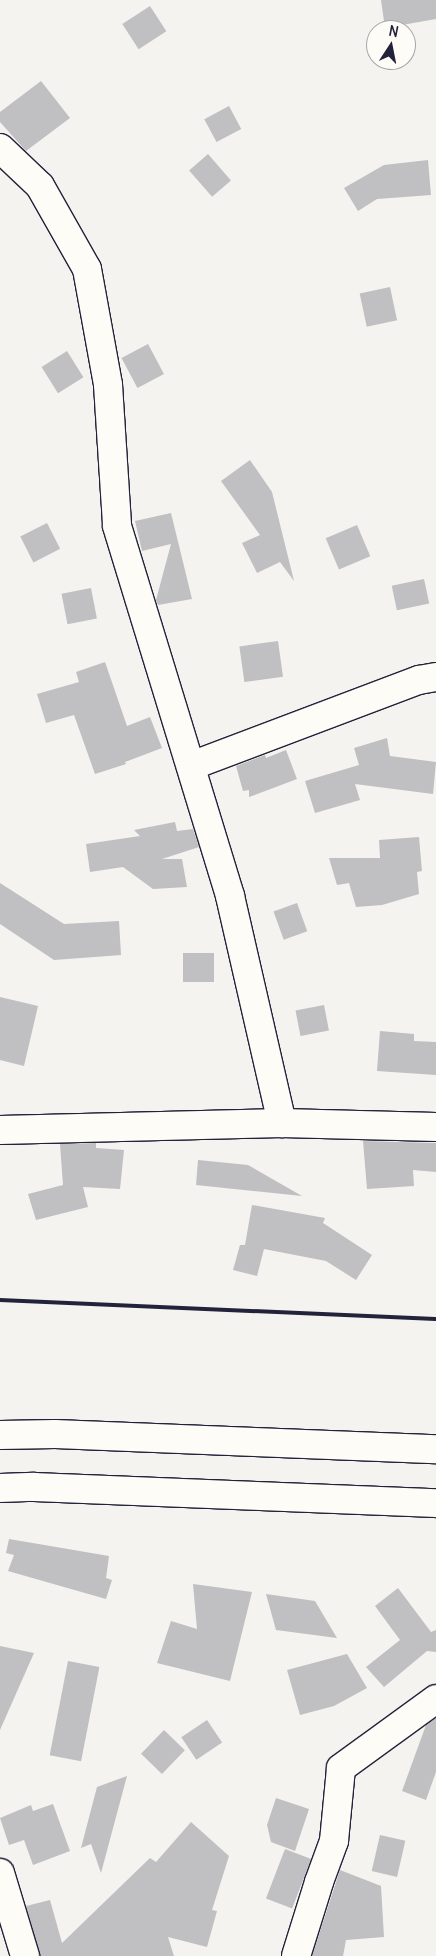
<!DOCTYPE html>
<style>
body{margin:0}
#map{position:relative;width:436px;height:1956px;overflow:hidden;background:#f4f3ef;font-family:Delius,sans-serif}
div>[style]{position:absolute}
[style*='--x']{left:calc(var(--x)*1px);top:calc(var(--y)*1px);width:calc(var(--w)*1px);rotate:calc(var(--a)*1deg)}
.building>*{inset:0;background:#c0bfc2;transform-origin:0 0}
.roads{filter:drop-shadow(1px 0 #22223b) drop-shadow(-1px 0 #22223b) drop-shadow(0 1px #22223b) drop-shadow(0 -1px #22223b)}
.street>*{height:28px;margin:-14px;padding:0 14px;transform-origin:14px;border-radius:14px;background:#fdfcf7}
.highway>*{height:28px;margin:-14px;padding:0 14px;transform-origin:14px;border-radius:14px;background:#fdfcf7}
.rail>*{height:4px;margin:-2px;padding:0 2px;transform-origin:2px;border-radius:2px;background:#22223b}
span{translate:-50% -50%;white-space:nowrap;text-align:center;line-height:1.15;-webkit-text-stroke:4px #fdfcf7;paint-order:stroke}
.north{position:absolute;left:366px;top:20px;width:50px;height:50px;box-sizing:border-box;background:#fdfcf7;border:1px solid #a5a5ac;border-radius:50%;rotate:11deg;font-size:14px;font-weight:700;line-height:20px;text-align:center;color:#22223b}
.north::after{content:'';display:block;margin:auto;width:18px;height:22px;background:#22223b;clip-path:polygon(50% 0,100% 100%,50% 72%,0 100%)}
</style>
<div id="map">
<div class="building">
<div style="clip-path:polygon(381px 0,436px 0,436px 19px,385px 28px)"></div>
<div style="left:150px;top:6px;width:30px;height:33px;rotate:57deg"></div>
<div style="clip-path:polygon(41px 81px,70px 118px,26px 151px,0 122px,0 112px)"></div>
<div style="left:229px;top:106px;width:26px;height:28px;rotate:62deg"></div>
<div style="left:208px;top:154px;width:35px;height:25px;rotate:49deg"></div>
<div style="clip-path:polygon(428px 160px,431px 195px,377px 199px,358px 211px,344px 188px,384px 165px)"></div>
<div style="left:390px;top:287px;width:34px;height:31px;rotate:78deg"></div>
<div style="left:148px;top:344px;width:34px;height:30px;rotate:62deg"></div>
<div style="left:67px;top:351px;width:31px;height:30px;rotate:58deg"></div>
<div style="clip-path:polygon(250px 460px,272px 492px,294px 581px,280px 562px,257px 573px,242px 543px,260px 535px,221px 481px)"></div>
<div style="clip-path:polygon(171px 513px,192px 599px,158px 605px,156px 600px,171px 544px,142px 551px,135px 521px)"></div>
<div style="left:47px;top:523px;width:29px;height:30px;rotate:63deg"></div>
<div style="left:357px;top:525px;width:34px;height:34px;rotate:67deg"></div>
<div style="left:424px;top:579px;width:25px;height:33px;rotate:78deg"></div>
<div style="left:91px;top:588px;width:31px;height:30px;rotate:79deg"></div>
<div style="left:278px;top:641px;width:36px;height:39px;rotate:82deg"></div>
<div style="clip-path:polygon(105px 662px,127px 726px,150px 717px,162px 748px,125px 762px,126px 764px,95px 774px,74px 715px,46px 723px,37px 694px,79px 682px,76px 672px)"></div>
<div style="clip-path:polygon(387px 738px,390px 756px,436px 762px,433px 794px,355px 784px,360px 800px,315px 813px,305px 781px,359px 765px,354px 748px)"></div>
<div style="clip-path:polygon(286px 750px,297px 779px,249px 797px,249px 790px,243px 791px,236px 766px,265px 755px,266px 758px)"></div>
<div style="clip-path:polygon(175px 822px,177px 831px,193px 829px,199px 847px,162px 859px,182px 859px,187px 887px,153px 889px,123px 867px,90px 872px,86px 844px,140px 836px,134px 830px)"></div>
<div style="clip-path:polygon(419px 837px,422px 871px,417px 872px,419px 894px,382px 905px,356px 907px,349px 883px,337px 885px,329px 858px,380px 858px,379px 840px)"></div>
<div style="clip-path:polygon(0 883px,64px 924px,119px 921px,121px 955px,54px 960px,0 924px)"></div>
<div style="left:297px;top:903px;width:30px;height:25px;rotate:70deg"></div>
<div style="left:183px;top:953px;width:31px;height:29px"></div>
<div style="clip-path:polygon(0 997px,38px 1006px,24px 1066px,0 1060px)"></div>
<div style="left:324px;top:1005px;width:26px;height:29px;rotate:79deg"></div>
<div style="clip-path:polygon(380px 1031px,414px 1034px,414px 1041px,436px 1042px,436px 1075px,377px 1071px)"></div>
<div style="clip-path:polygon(363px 1141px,436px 1143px,436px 1172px,413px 1170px,414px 1186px,367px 1189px)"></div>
<div style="clip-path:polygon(96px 1143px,96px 1148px,124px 1150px,120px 1189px,83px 1187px,88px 1207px,36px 1220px,28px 1194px,63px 1185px,60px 1144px)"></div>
<div style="clip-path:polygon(198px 1160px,248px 1165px,302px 1196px,196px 1185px)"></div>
<div style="clip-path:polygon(252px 1205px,325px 1218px,323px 1223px,372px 1255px,356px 1280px,326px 1261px,264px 1249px,257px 1276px,233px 1270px,240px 1245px,245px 1245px)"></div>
<div style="clip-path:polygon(9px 1539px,109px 1556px,106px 1578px,112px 1580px,106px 1599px,8px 1571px,14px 1555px,6px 1553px)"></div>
<div style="clip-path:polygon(193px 1584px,252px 1592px,230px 1681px,157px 1663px,171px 1621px,197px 1629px)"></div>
<div style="clip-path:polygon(398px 1588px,431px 1632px,436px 1630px,436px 1652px,427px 1651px,384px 1687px,366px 1667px,400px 1640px,375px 1606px)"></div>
<div style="clip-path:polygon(266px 1594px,315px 1601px,337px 1638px,276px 1630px)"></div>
<div style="clip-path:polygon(0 1646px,34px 1653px,0 1730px)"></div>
<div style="clip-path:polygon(347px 1654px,367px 1688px,334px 1706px,300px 1715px,287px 1670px)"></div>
<div style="left:68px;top:1661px;width:32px;height:96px;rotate:11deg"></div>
<div style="clip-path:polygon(436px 1718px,436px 1772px,426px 1800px,402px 1791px,426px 1725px)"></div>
<div style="left:207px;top:1720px;width:27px;height:31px;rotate:56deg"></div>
<div style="left:164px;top:1730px;width:29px;height:33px;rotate:44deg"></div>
<div style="clip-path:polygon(127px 1776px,101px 1873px,91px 1844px,81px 1848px,97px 1787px)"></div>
<div style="clip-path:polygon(276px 1798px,309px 1809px,295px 1851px,271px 1842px,267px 1825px)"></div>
<div style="clip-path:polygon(53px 1804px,70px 1851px,33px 1865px,24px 1840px,9px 1845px,0 1818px,31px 1805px,33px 1811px)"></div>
<div style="clip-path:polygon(191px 1822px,229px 1856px,212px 1910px,217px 1911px,207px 1947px,168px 1937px,174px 1956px,40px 1956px,26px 1906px,50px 1900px,62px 1943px,150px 1858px,156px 1862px)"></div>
<div style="left:380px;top:1835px;width:26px;height:37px;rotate:13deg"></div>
<div style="left:285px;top:1849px;width:28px;height:53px;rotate:21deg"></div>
<div style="clip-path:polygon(340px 1870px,381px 1886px,384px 1937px,346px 1940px,343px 1956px,312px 1956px)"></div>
</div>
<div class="roads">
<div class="street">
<div style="--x:0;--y:148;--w:55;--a:43.5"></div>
<div style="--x:40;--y:186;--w:95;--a:60.5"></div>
<div style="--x:87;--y:269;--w:118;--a:79.7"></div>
<div style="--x:108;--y:385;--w:141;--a:86.3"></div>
<div style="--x:117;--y:526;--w:387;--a:73"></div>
<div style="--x:230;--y:896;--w:233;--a:77.1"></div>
<div style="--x:191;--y:766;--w:244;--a:-20.7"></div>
<div style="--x:419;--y:680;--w:17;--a:-10"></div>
<div style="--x:0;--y:1130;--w:282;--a:-1.4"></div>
<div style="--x:282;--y:1123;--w:154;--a:1.5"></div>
<div style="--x:0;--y:1873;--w:87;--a:73.2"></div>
<div style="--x:296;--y:1956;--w:77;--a:-72.7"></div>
<div style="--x:319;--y:1882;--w:44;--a:-69.9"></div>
<div style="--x:334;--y:1841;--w:73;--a:-84.5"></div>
<div style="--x:341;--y:1768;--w:117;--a:-36"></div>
</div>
<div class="highway">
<div style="--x:0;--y:1435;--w:55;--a:-1"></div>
<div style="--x:55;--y:1434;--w:381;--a:2.3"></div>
<div style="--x:0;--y:1488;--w:34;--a:-2"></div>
<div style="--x:34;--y:1487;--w:402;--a:2.3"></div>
</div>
</div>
<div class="rail">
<div style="--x:0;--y:1300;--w:436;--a:2.5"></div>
</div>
<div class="north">N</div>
</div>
